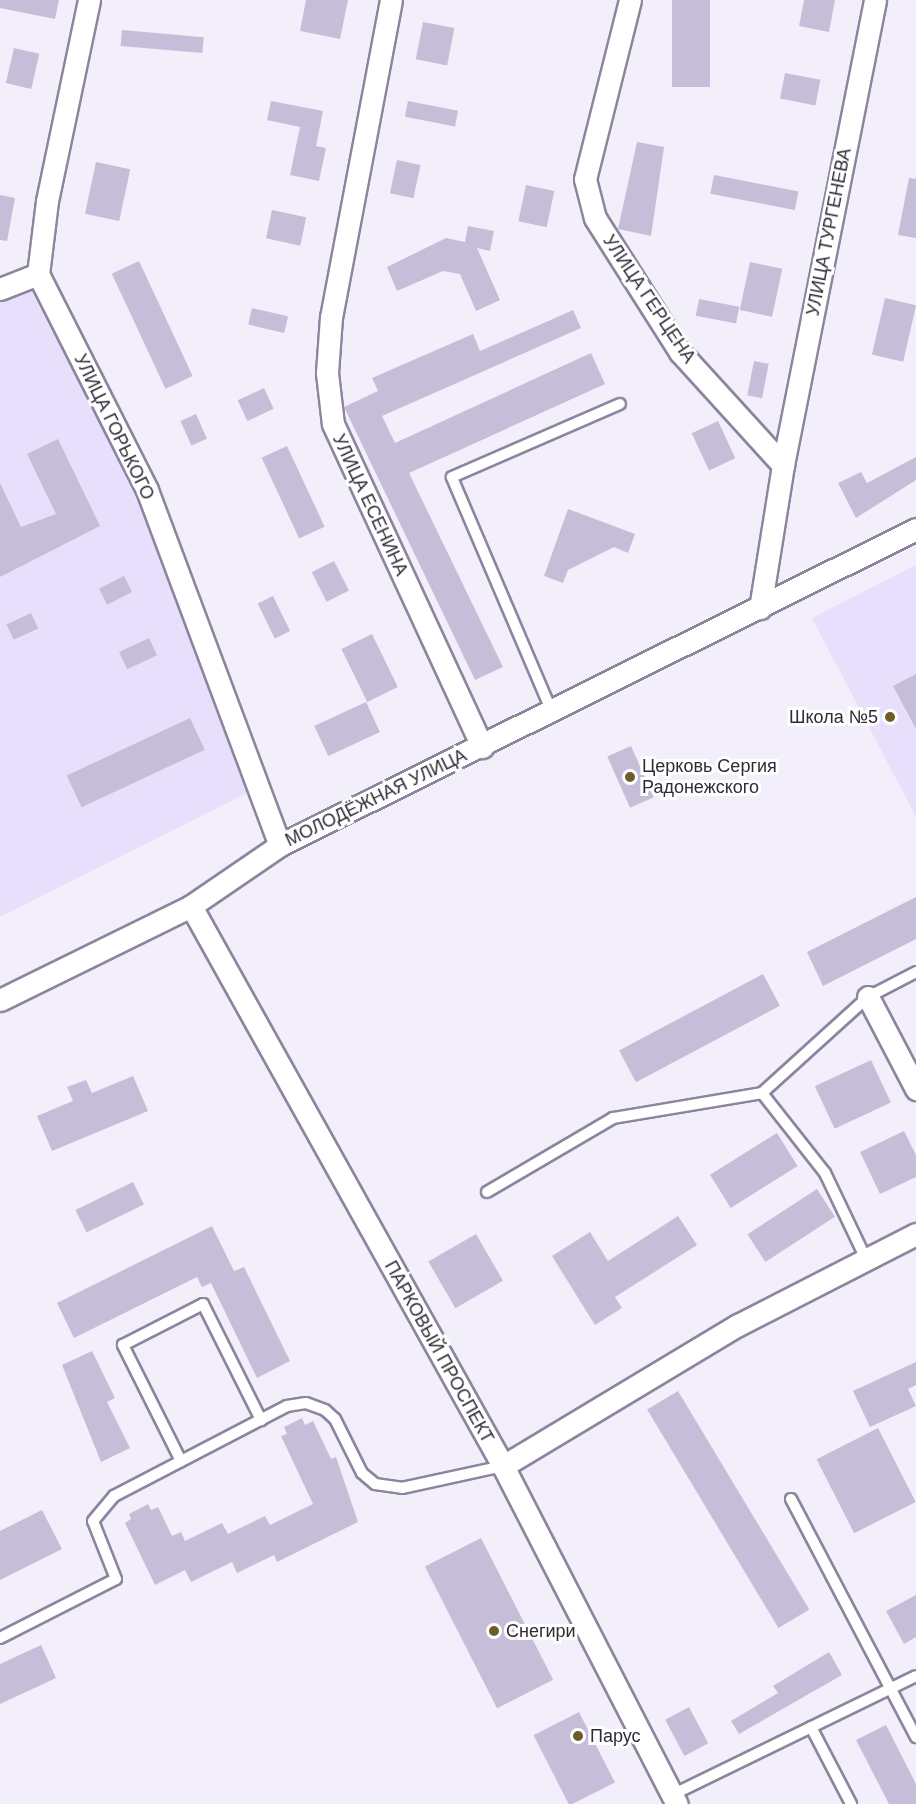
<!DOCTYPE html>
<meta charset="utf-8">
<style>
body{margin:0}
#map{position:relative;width:916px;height:1804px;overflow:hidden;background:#f2effa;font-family:Arial,sans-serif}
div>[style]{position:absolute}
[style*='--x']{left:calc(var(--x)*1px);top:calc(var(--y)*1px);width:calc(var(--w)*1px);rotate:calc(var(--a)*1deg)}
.built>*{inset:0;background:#e8dffc}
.building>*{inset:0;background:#c6bed9;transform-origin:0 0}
.roads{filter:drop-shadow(2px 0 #8d849e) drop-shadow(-2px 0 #8d849e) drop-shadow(0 2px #8d849e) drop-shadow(0 -2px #8d849e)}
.lane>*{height:10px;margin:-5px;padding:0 5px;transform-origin:5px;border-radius:5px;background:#fff}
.street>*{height:21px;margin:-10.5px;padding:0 10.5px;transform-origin:10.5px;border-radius:10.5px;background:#fff}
.dots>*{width:16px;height:16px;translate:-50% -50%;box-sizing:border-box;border:3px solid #fff;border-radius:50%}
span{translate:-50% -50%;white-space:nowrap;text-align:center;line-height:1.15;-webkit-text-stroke:6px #fff;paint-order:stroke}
.street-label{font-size:18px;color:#302c37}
.poi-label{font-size:18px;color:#302c37}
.right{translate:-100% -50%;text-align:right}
.left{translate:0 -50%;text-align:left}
</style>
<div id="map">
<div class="built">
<div style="clip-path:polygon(29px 287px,157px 532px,247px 793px,0 917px,0 297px)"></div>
<div style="clip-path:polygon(916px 565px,916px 817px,812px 618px)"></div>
</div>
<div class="building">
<div style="clip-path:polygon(0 0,59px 0,55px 19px,0 8px)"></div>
<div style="clip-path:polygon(306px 0,348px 0,340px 39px,300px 31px)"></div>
<div style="left:672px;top:0;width:38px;height:87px"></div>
<div style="clip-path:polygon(804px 0,835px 0,829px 32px,799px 26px)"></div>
<div style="left:423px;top:22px;width:32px;height:38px;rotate:11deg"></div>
<div style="left:122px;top:30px;width:82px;height:16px;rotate:5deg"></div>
<div style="left:14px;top:48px;width:26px;height:36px;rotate:13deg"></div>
<div style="left:785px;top:73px;width:36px;height:26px;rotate:11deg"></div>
<div style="clip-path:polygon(271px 101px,323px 111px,316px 146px,326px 148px,319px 181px,290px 175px,300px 127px,267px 120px)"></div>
<div style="left:408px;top:101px;width:51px;height:16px;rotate:11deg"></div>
<div style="clip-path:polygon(637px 142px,664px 147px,651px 236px,618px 229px)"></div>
<div style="left:397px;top:160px;width:24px;height:34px;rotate:12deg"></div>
<div style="left:96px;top:162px;width:35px;height:53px;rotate:12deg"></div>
<div style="left:714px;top:175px;width:86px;height:19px;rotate:11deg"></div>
<div style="clip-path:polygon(909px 178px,916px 179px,916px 238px,898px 235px)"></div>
<div style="left:526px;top:185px;width:29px;height:37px;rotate:12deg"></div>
<div style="clip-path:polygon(0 195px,15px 198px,7px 241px,0 240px)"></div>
<div style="left:272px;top:210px;width:35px;height:29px;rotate:12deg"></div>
<div style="clip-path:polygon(468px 226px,494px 231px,490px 251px,477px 248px,500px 300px,476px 311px,460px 274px,443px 271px,397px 291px,387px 267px,446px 238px,465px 242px)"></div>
<div style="left:139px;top:261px;width:127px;height:30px;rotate:65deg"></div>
<div style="left:750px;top:262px;width:33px;height:49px;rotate:12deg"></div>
<div style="left:885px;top:298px;width:32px;height:58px;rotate:13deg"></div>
<div style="left:699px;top:299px;width:41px;height:17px;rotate:11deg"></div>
<div style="left:252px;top:308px;width:37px;height:17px;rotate:13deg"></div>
<div style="clip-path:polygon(573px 310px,581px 328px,382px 416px,395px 443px,591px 353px,605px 384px,409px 473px,503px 667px,475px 680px,344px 407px,378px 391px,372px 378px,473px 334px,480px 351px)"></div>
<div style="left:754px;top:361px;width:15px;height:35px;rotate:11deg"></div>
<div style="left:264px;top:388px;width:23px;height:29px;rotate:65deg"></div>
<div style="left:196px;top:414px;width:27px;height:17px;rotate:66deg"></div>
<div style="left:718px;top:421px;width:41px;height:29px;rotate:65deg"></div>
<div style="clip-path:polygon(58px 439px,100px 526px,0 577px,0 483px,21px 527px,56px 514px,27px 454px)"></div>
<div style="left:287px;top:446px;width:89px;height:28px;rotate:65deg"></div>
<div style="clip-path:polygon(916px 457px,916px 480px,856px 518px,838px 483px,861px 472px,867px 483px)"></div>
<div style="clip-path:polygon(568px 509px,635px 534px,628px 553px,614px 547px,568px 570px,563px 583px,544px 576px)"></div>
<div style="left:334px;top:561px;width:33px;height:25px;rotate:63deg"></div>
<div style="left:124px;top:576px;width:18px;height:28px;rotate:63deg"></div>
<div style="left:273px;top:596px;width:39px;height:17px;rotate:64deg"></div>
<div style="left:31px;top:613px;width:17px;height:27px;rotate:65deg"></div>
<div style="left:372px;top:634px;width:59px;height:34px;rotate:64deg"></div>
<div style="left:149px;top:638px;width:19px;height:33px;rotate:65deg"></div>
<div style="clip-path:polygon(916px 674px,916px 729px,893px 686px)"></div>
<div style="left:366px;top:702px;width:33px;height:57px;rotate:65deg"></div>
<div style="left:190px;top:718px;width:35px;height:136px;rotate:65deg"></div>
<div style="left:631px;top:746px;width:56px;height:26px;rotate:66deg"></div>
<div style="clip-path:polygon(916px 897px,916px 939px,823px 986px,807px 952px)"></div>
<div style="left:763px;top:974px;width:36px;height:163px;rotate:62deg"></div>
<div style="left:871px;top:1060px;width:47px;height:62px;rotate:65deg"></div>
<div style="clip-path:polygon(133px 1076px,148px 1111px,52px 1151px,37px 1116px,73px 1101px,67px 1087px,86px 1080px,92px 1093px)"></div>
<div style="clip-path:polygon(904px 1131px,916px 1155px,916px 1177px,880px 1194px,860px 1152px)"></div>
<div style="left:777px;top:1133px;width:39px;height:79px;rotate:58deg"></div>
<div style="left:133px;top:1182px;width:25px;height:64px;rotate:64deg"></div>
<div style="left:817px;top:1189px;width:33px;height:83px;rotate:57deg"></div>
<div style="clip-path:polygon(678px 1216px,697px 1245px,615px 1297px,622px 1308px,595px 1325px,552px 1256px,590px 1232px,608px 1261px)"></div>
<div style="clip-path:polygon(212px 1226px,234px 1271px,244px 1267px,290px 1361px,257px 1378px,211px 1283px,202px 1287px,197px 1277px,74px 1338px,57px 1303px)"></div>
<div style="left:476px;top:1234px;width:54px;height:55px;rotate:60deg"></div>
<div style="clip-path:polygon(92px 1351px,115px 1398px,107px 1402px,130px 1448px,101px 1462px,62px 1365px)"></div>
<div style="clip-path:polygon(916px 1362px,916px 1385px,908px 1389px,916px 1406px,870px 1427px,853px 1391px)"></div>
<div style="left:678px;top:1391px;width:255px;height:36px;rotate:59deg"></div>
<div style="clip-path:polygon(302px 1418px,305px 1425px,313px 1421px,331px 1459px,336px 1457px,358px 1522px,277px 1562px,274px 1555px,237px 1573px,232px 1562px,191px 1582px,185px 1570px,155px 1585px,125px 1523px,131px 1519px,129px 1514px,148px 1504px,151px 1510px,158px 1507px,172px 1536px,181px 1532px,185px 1541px,222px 1523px,228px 1534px,265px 1516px,270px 1525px,313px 1504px,281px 1436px,287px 1434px,284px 1427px)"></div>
<div style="left:878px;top:1428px;width:83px;height:69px;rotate:63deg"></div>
<div style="clip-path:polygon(42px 1510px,62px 1549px,0 1580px,0 1531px)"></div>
<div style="left:481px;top:1538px;width:159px;height:63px;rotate:63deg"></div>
<div style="clip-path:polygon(916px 1595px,916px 1637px,904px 1644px,886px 1611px)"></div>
<div style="clip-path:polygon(41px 1645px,56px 1678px,0 1704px,0 1664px)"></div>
<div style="clip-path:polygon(829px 1652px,842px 1675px,739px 1734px,731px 1721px,778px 1693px,773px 1686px)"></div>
<div style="left:689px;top:1707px;width:41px;height:27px;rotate:62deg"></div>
<div style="left:579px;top:1712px;width:79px;height:51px;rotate:63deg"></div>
<div style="clip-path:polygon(886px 1725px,916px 1784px,916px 1804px,889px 1804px,856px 1740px)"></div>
</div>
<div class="roads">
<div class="lane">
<div style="--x:552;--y:712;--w:255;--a:-113.1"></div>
<div style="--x:452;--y:477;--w:183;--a:-23.5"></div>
<div style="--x:762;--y:1093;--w:102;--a:51.8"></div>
<div style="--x:825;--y:1173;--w:95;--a:64.5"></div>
<div style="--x:487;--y:1192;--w:146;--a:-30.4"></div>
<div style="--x:613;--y:1118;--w:151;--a:-9.5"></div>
<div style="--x:762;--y:1093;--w:143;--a:-42.2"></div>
<div style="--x:868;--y:997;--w:54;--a:-27.5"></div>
<div style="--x:181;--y:1461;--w:130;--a:-116.6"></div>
<div style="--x:123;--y:1345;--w:90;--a:-27.1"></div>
<div style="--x:203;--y:1304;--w:130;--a:63.4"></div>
<div style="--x:791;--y:1499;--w:269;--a:62.3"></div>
<div style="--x:0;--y:1638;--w:130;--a:-27"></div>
<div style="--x:116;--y:1579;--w:62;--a:-111.6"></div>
<div style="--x:93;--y:1521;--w:33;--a:-50"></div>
<div style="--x:114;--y:1496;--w:195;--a:-27.5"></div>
<div style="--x:287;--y:1406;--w:19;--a:-9"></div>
<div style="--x:306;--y:1403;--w:20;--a:20"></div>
<div style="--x:325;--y:1410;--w:13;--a:42"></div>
<div style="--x:335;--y:1419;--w:60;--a:63.4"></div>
<div style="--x:362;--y:1473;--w:17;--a:40"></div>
<div style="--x:375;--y:1484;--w:27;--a:8"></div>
<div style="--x:402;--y:1488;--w:103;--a:-12.3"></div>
<div style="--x:811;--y:1727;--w:87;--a:62.5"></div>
<div style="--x:672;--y:1795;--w:271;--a:-26"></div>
</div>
<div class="street">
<div style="--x:89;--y:0;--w:205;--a:101.8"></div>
<div style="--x:47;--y:201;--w:74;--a:97"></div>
<div style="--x:38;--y:274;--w:242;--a:63.2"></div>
<div style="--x:147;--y:490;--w:379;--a:69.5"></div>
<div style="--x:391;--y:0;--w:323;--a:100.7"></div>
<div style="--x:331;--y:317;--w:56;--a:94.1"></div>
<div style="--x:327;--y:373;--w:51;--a:83.3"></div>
<div style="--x:333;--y:424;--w:356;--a:65.2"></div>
<div style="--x:630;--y:0;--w:185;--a:104.1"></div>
<div style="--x:585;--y:179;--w:40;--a:75.6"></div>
<div style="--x:595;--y:218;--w:159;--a:57.6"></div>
<div style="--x:680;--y:352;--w:153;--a:47.7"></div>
<div style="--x:783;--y:465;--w:145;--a:99.1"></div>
<div style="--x:0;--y:289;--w:41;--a:-21.5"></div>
<div style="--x:783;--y:465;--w:474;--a:-78.8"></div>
<div style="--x:191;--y:906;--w:641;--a:60.88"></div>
<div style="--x:503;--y:1466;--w:380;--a:62.8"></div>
<div style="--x:868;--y:997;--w:104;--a:62.4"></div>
<div style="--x:0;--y:1000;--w:213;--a:-26.2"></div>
<div style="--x:191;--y:906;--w:108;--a:-34.4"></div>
<div style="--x:280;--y:845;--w:710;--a:-26.42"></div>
<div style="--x:503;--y:1466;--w:274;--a:-31"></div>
<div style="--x:738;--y:1325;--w:200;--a:-27.1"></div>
</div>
</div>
<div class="dots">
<div style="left:890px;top:717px;background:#6e5c2a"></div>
<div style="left:630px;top:777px;background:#6e5c2a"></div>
<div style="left:494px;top:1631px;background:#6e5c2a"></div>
<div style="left:578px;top:1736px;background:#6e5c2a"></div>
</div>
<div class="street-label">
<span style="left:829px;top:232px;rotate:-79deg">УЛИЦА ТУРГЕНЕВА</span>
<span style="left:649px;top:299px;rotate:56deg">УЛИЦА ГЕРЦЕНА</span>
<span style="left:114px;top:427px;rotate:64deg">УЛИЦА ГОРЬКОГО</span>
<span style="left:370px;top:505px;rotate:65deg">УЛИЦА ЕСЕНИНА</span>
<span style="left:376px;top:798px;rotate:-26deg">МОЛОДЁЖНАЯ УЛИЦА</span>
<span style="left:439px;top:1352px;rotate:61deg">ПАРКОВЫЙ ПРОСПЕКТ</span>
</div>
<div class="poi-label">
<span class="right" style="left:878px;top:717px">Школа №5</span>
<span class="left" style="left:642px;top:777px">Церковь Сергия<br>Радонежского</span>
<span class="left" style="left:506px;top:1631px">Снегири</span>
<span class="left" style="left:590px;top:1736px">Парус</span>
</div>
</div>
